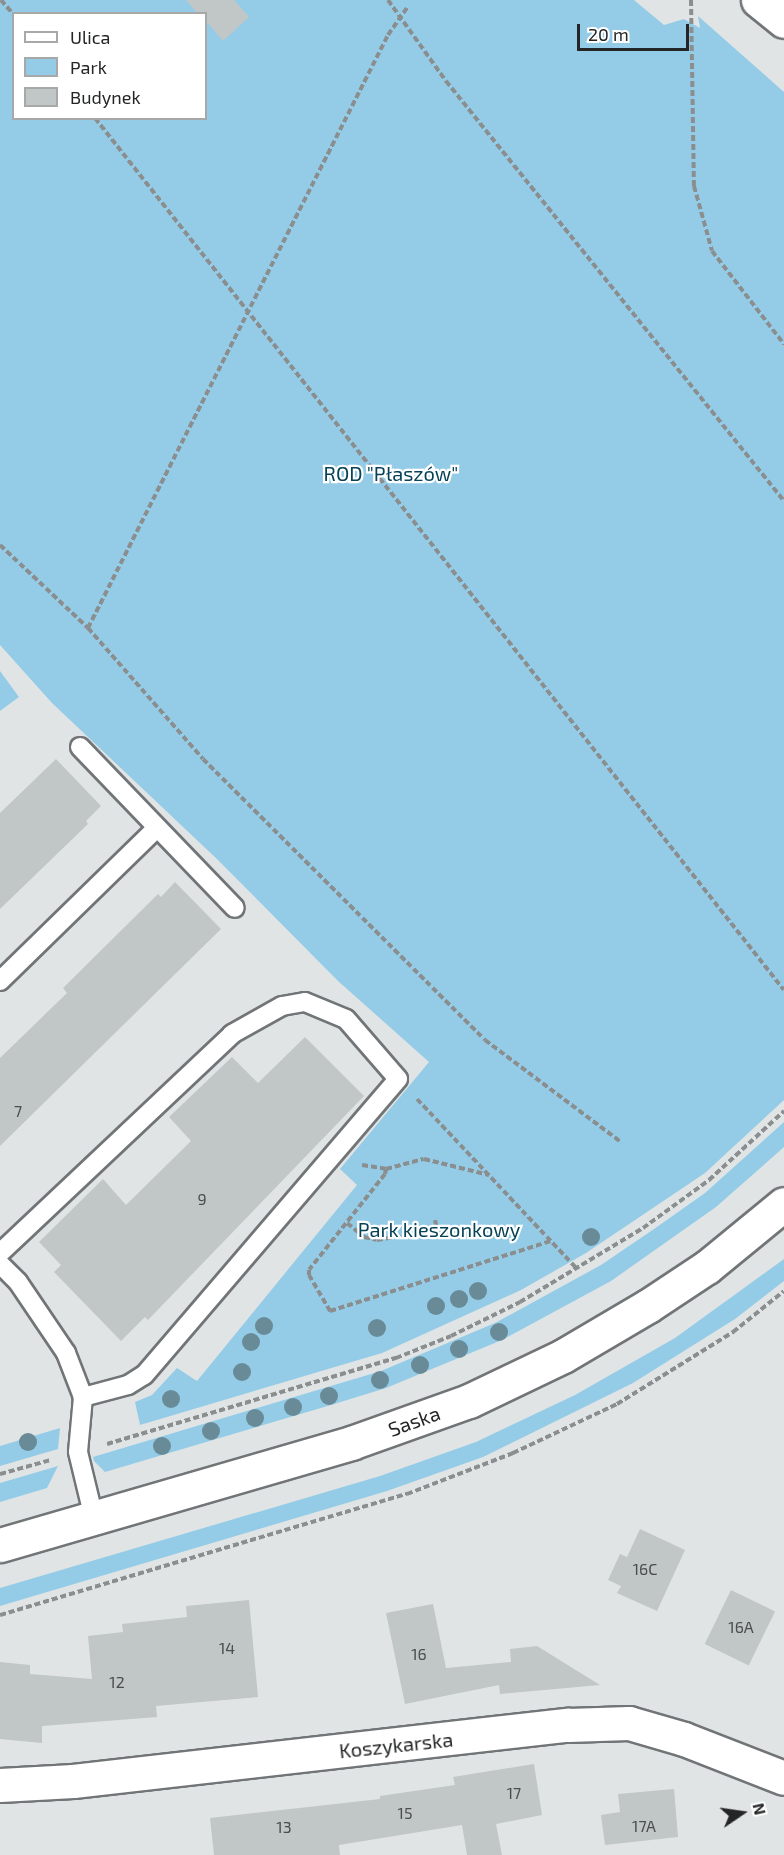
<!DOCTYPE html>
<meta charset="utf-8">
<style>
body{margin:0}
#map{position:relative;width:784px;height:1855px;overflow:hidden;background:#e0e4e5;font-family:"Exo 2",sans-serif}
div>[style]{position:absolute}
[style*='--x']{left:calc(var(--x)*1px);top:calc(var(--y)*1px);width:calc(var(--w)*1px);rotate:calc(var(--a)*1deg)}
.green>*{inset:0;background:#94cce7}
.building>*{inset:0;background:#c1c6c6;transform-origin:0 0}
.path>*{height:4px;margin-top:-2px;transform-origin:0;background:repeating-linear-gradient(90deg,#8b8e8f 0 6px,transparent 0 9px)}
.roads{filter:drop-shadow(2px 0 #717577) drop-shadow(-2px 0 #717577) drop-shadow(0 2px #717577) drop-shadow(0 -2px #717577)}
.service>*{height:18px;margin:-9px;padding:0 9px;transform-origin:9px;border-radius:9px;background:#fff}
.minor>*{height:33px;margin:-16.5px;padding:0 16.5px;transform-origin:16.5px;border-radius:16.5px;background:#fff}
.tertiary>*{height:33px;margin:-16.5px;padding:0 16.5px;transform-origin:16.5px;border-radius:16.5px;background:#fff}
.secondary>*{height:33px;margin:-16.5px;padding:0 16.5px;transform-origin:16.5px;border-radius:16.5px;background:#fff}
.trees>*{width:18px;height:18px;margin:-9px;border-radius:50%;background:#698b97}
span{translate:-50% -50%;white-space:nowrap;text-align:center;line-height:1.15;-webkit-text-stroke:4.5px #fff;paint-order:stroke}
.number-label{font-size:16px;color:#4b4d4e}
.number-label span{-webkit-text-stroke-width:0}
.park-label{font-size:20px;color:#084257}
.street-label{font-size:20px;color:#242526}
.legend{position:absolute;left:12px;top:12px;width:195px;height:108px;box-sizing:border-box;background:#fff;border:2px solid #a7a8a8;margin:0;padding:8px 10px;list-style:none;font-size:18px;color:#242526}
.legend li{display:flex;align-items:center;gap:12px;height:30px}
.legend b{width:30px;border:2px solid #a7a8a8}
.north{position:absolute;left:712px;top:1783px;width:60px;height:60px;-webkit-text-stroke:4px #fff;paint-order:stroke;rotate:77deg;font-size:16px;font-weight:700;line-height:24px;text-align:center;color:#242526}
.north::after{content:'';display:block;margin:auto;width:21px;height:27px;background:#242526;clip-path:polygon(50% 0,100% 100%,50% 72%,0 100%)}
.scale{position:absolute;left:577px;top:24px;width:112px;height:27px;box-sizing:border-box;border:3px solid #242526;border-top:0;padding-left:8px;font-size:18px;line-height:21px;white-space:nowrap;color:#242526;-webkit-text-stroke:4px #fff;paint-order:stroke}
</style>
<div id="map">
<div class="green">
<div style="clip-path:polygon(evenodd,0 0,634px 0,664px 25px,684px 19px,700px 28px,698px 16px,784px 92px,784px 1100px,705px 1173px,586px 1253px,521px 1290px,382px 1353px,140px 1425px,135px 1402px,152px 1395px,177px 1368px,197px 1381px,357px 1185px,340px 1169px,429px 1062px,338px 981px,218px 860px,52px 703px,0 645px,0 0,14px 14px,206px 14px,206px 118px,14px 118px,14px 14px)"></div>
<div style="clip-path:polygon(0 671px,19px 697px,0 711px)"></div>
<div style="clip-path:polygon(784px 1122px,784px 1147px,716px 1207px,611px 1281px,502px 1340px,386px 1388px,331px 1405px,105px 1472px,94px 1461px,93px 1457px,381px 1371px,495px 1323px,601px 1265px,654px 1229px,705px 1193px)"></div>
<div style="clip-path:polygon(784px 1259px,784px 1281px,735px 1319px,633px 1383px,483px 1457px,387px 1491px,0 1606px,0 1588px,380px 1476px,476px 1442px,575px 1395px,675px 1338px)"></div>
<div style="clip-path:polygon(60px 1428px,58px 1449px,0 1466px,0 1446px)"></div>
<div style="clip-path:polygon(58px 1466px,47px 1488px,0 1502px,0 1483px)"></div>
</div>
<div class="building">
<div style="clip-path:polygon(186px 0,234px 0,249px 17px,223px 41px,206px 21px,206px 14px,198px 14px)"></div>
<div style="clip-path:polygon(56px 759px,101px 806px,86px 821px,88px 824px,0 909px,0 813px)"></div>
<div style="clip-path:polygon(175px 882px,221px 929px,0 1146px,0 1058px,67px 993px,63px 988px,158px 894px,161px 897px)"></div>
<div style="clip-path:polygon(305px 1037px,364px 1096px,148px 1320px,145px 1317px,121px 1341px,54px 1272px,61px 1265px,39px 1242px,103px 1179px,126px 1205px,191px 1141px,169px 1117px,232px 1057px,258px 1083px)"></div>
<div style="clip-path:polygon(640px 1529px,685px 1550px,657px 1611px,617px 1593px,621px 1586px,608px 1580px,620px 1554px,627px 1557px)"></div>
<div style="left:731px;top:1590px;width:49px;height:60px;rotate:26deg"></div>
<div style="clip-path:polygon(249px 1600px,258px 1697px,156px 1706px,157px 1717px,42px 1726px,42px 1743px,0 1739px,0 1662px,30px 1665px,30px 1674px,92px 1679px,88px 1636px,123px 1632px,122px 1624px,187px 1617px,186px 1606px)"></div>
<div style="clip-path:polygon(433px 1604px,446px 1668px,511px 1662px,510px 1649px,537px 1646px,600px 1685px,500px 1694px,499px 1685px,405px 1704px,386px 1613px)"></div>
<div style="clip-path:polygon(534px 1764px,542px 1815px,496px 1824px,502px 1855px,467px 1855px,462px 1825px,339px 1845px,340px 1855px,214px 1855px,210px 1818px,380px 1799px,380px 1796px,455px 1785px,453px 1777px)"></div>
<div style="clip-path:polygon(674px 1789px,678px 1837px,605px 1845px,601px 1815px,620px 1812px,618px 1794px)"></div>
</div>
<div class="path">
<div style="--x:1;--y:0;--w:20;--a:49"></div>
<div style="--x:388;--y:0;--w:100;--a:54.4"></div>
<div style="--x:446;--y:81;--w:539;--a:51.17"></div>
<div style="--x:691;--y:0;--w:186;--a:89.1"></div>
<div style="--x:694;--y:186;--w:67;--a:74.5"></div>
<div style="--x:712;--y:251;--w:118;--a:52.3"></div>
<div style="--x:95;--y:118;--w:1111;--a:51.69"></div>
<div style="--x:0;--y:545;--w:121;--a:43.3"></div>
<div style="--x:88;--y:628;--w:174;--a:48.7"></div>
<div style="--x:203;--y:759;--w:398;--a:44.9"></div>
<div style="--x:485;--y:1040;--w:171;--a:36.9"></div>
<div style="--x:88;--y:628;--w:665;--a:-63.17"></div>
<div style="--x:388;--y:35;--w:33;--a:-55"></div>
<div style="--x:417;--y:1099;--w:233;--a:46.7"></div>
<div style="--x:362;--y:1165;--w:24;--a:9"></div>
<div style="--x:386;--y:1169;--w:39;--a:-15"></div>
<div style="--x:424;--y:1159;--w:67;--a:13.8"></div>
<div style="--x:386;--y:1169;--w:5;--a:101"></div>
<div style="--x:385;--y:1174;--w:122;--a:128.4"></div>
<div style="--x:309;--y:1270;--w:5;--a:90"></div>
<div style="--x:309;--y:1275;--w:42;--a:59.7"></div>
<div style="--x:330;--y:1311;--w:232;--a:-17.6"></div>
<div style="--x:435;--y:1220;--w:19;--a:78"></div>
<div style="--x:347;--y:1223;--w:22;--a:39"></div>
<div style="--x:364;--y:1237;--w:13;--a:13"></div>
<div style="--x:377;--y:1240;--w:61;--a:-9.5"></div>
<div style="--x:107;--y:1444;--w:302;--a:-16.6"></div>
<div style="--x:396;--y:1358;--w:59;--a:-21.8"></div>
<div style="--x:451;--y:1336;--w:77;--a:-26.2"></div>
<div style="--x:520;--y:1302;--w:144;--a:-31"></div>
<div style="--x:643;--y:1228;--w:82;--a:-36"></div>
<div style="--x:709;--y:1180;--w:102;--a:-42.6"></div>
<div style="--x:0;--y:1474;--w:53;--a:-15.4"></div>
<div style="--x:0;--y:1615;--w:425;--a:-16.6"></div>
<div style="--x:407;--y:1494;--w:114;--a:-21.1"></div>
<div style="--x:513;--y:1453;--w:115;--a:-25.2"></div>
<div style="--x:617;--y:1404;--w:137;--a:-31.8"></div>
<div style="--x:733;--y:1332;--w:65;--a:-38.8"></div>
</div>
<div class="roads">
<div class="service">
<div style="--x:80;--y:747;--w:223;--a:46.1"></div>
<div style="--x:0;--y:981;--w:219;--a:-44.3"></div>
<div style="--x:0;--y:1253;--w:319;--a:-43.3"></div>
<div style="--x:232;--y:1034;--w:57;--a:-29.2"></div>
<div style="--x:282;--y:1006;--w:23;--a:-10"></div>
<div style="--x:305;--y:1002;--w:44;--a:22.5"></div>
<div style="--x:346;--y:1019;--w:79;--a:49.1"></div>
<div style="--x:398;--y:1079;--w:390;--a:130.6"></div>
<div style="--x:144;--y:1375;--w:19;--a:148"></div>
<div style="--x:128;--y:1385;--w:47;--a:165.1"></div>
<div style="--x:0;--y:1264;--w:25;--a:45"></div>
<div style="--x:18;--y:1282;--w:86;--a:55.9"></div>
<div style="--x:66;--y:1353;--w:47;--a:68.9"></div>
<div style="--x:83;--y:1397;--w:55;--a:95.2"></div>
<div style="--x:78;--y:1452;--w:68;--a:76.4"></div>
</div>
<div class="minor">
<div style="--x:0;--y:1785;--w:73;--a:-3.1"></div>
<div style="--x:73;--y:1781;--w:498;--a:-6.5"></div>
<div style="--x:568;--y:1725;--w:61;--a:-1.9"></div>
<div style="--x:629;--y:1723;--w:57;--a:16.2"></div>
<div style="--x:684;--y:1739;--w:107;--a:21.3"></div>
</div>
<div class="tertiary">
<div style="--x:0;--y:1545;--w:366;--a:-16.2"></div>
<div style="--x:351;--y:1443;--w:125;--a:-19.6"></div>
<div style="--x:469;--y:1401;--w:104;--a:-25.6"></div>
<div style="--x:563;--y:1356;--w:99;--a:-30.5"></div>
<div style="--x:648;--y:1306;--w:71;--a:-33.5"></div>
<div style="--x:707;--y:1267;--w:99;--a:-39.3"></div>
</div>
<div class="secondary">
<div style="--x:758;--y:0;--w:33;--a:39"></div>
</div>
</div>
<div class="trees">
<div style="left:591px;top:1237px"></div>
<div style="left:478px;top:1291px"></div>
<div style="left:459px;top:1299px"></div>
<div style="left:436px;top:1306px"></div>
<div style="left:264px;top:1326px"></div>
<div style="left:377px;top:1328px"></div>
<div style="left:499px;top:1332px"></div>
<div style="left:251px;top:1342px"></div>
<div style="left:459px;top:1349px"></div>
<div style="left:420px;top:1365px"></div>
<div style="left:242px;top:1372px"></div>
<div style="left:380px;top:1380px"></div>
<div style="left:329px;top:1396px"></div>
<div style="left:171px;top:1399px"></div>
<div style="left:293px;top:1407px"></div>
<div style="left:255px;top:1418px"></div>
<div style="left:211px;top:1431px"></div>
<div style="left:28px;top:1442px"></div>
<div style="left:162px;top:1446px"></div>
</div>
<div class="number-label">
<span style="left:18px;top:1111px">7</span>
<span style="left:202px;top:1199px">9</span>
<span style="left:645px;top:1569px">16C</span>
<span style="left:741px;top:1627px">16A</span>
<span style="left:227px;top:1648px">14</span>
<span style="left:419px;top:1654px">16</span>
<span style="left:117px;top:1682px">12</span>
<span style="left:514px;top:1793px">17</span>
<span style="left:405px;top:1813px">15</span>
<span style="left:644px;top:1826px">17A</span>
<span style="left:284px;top:1827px">13</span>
</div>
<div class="park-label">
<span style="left:391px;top:473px">ROD "Płaszów"</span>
<span style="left:439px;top:1229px">Park kieszonkowy</span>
</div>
<div class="street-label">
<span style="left:414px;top:1421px;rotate:-20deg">Saska</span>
<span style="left:396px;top:1745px;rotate:-6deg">Koszykarska</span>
</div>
<ul class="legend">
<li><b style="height:8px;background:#fff"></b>Ulica</li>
<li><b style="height:16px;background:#94cce7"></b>Park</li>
<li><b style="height:16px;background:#c1c6c6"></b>Budynek</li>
</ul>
<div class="north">N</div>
<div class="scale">20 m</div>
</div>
